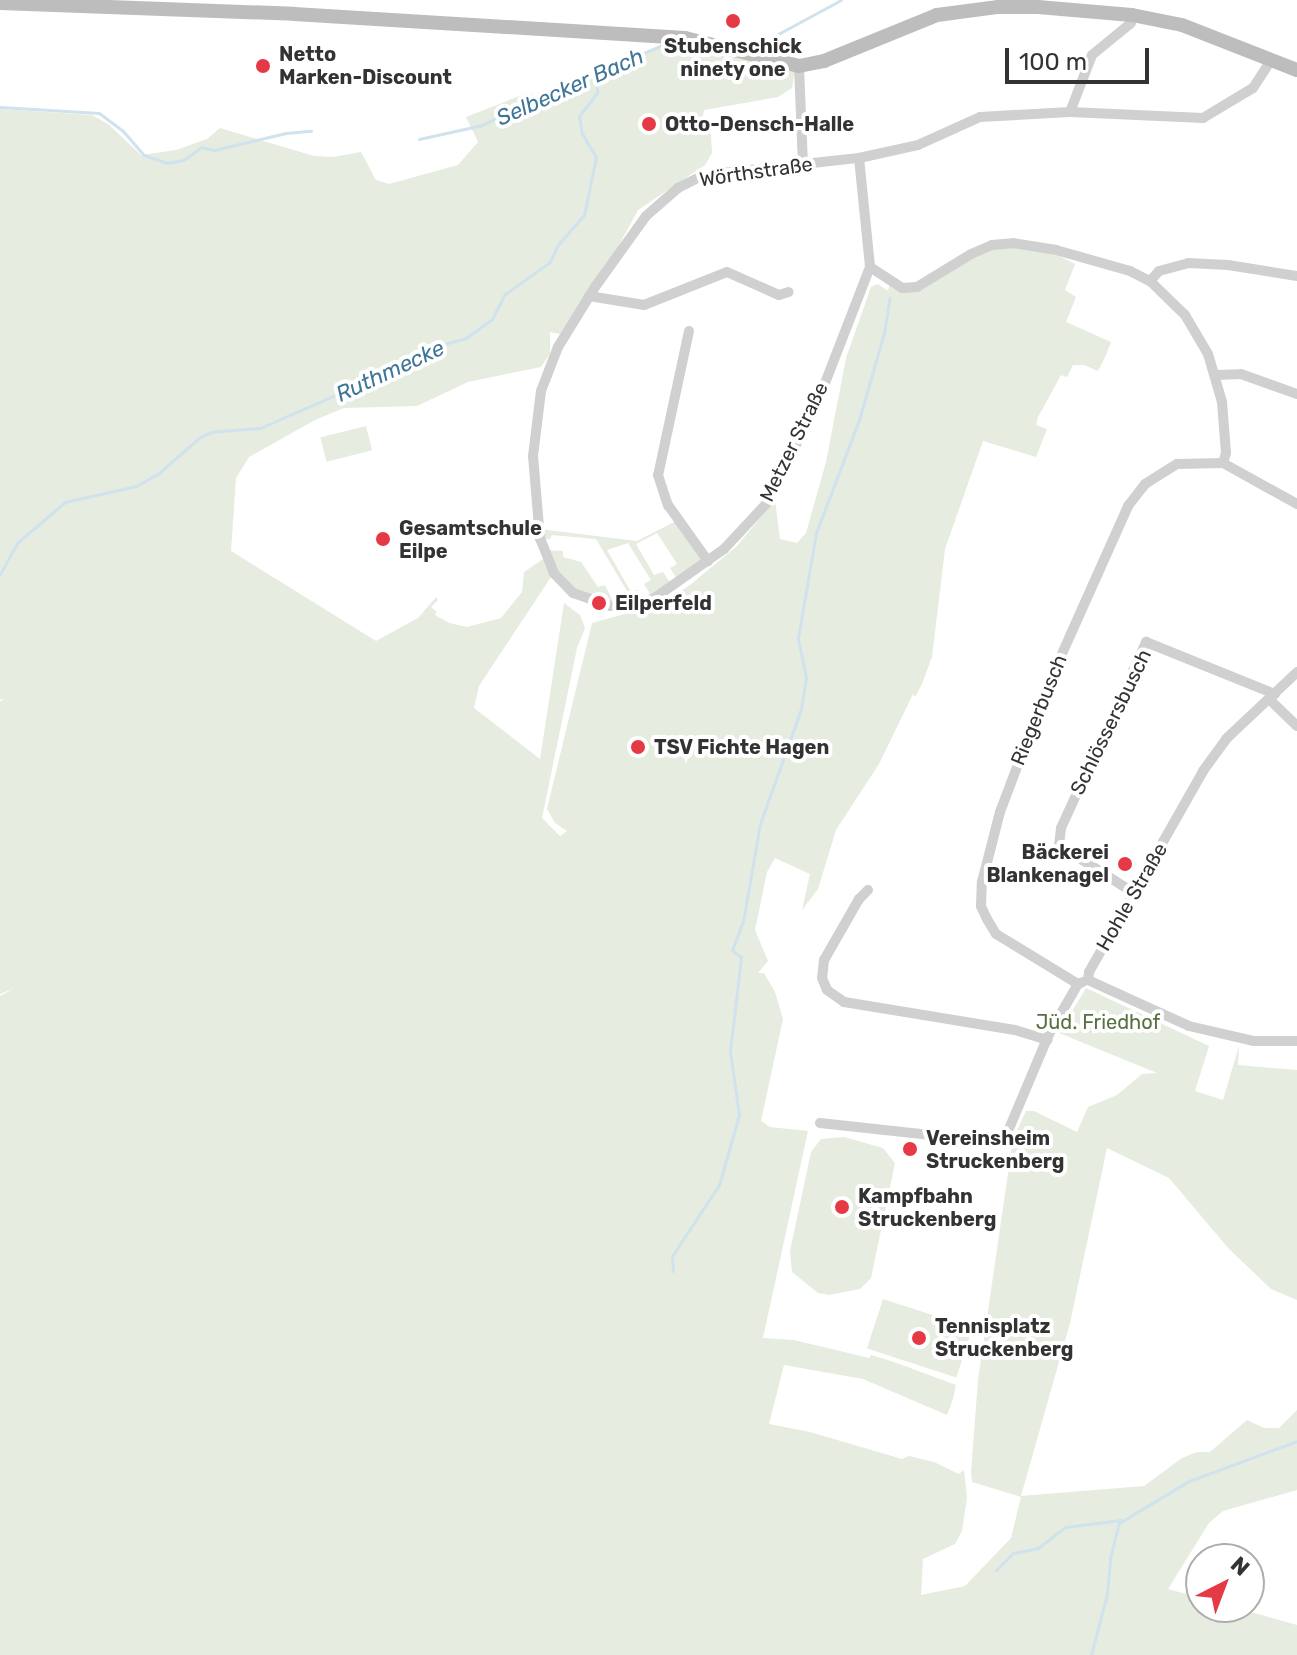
<!DOCTYPE html>
<meta charset="utf-8">
<style>
body{margin:0}
#map{position:relative;width:1297px;height:1655px;overflow:hidden;background:#fff;font-family:Rubik,sans-serif}
div>[style]{position:absolute}
[style*='--x']{left:calc(var(--x)*1px);top:calc(var(--y)*1px);width:calc(var(--w)*1px);rotate:calc(var(--a)*1deg)}
.green>*{inset:0;background:#e6ecdf;transform-origin:0 0}
.stream>*{height:3px;margin:-1.5px;padding:0 1.5px;transform-origin:1.5px;border-radius:1.5px;background:#cfe2ee}
.street>*{height:10px;margin:-5px;padding:0 5px;transform-origin:5px;border-radius:5px;background:#d0d0d0}
.secondary>*{height:14px;margin:-7px;padding:0 7px;transform-origin:7px;border-radius:7px;background:#bdbdbd}
.dots>*{width:22px;height:22px;translate:-50% -50%;box-sizing:border-box;border:4px solid #fff;border-radius:50%}
span{translate:-50% -50%;white-space:nowrap;text-align:center;line-height:1.15;-webkit-text-stroke:8px #fff;paint-order:stroke}
.poi-label{font-size:20px;color:#333;font-weight:700}
.left{translate:0 -50%;text-align:left}
.right{translate:-100% -50%;text-align:right}
.street-label{font-size:20px;color:#333}
.park-label{font-size:20px;color:#56703f}
.water-label{font-size:22px;color:#3f7597;font-style:italic}
.north{position:absolute;left:1185px;top:1543px;width:80px;height:80px;box-sizing:border-box;background:#fff;border:2px solid #adadad;border-radius:50%;rotate:42deg;font-size:22px;font-weight:700;line-height:32px;text-align:center;color:#333}
.north::after{content:'';display:block;margin:auto;width:28px;height:36px;background:#e63946;clip-path:polygon(50% 0,100% 100%,50% 72%,0 100%)}
.scale{position:absolute;left:1005px;top:48px;width:144px;height:36px;box-sizing:border-box;border:4px solid #333;border-top:0;padding-left:10px;font-size:24px;line-height:28px;white-space:nowrap;color:#333;-webkit-text-stroke:6px #fff;paint-order:stroke}
</style>
<div id="map">
<div class="green">
<div style="clip-path:polygon(677px 41px,795px 69px,792px 88px,778px 97px,704px 110px,703px 116px,710px 118px,712px 153px,705px 165px,638px 210px,618px 247px,560px 334px,550px 332px,550px 354px,541px 367px,468px 382px,417px 406px,344px 408px,315px 420px,249px 457px,236px 478px,231px 551px,376px 641px,418px 618px,436px 597px,438px 600px,431px 607px,437px 612px,435px 615px,449px 623px,467px 627px,501px 618px,522px 592px,524px 572px,546px 557px,543px 550px,563px 551px,563px 557px,581px 562px,598px 587px,605px 585px,615px 606px,590px 601px,553px 574px,479px 686px,474px 708px,540px 759px,564px 603px,580px 615px,585px 628px,577px 648px,542px 818px,560px 836px,567px 831px,555px 823px,547px 809px,592px 623px,661px 604px,690px 585px,737px 546px,775px 500px,780px 539px,797px 543px,806px 533px,826px 462px,846px 358px,871px 287px,878px 284px,888px 291px,890px 283px,917px 287px,992px 245px,1056px 250px,1052px 257px,1055px 254px,1075px 264px,1065px 290px,1076px 297px,1066px 322px,1111px 342px,1106px 355px,1098px 371px,1084px 365px,1073px 365px,1067px 377px,1061px 375px,1038px 417px,1036px 425px,1047px 429px,1036px 457px,983px 441px,945px 549px,932px 657px,922px 684px,915px 697px,913px 694px,879px 764px,836px 830px,818px 889px,802px 910px,810px 874px,775px 858px,767px 872px,755px 930px,768px 961px,758px 973px,764px 973px,775px 992px,783px 1019px,761px 1121px,770px 1127px,808px 1131px,763px 1338px,794px 1340px,869px 1358px,871px 1355px,894px 1362px,956px 1385px,953px 1399px,947px 1415px,863px 1379px,784px 1365px,769px 1424px,810px 1432px,902px 1459px,909px 1456px,934px 1462px,959px 1474px,964px 1470px,967px 1498px,962px 1531px,955px 1544px,923px 1559px,921px 1595px,965px 1586px,1011px 1538px,1021px 1497px,972px 1482px,971px 1472px,978px 1380px,1013px 1139px,1026px 1111px,1034px 1111px,1077px 1132px,1088px 1107px,1117px 1095px,1142px 1074px,1157px 1073px,1059px 1033px,1086px 988px,1209px 1046px,1195px 1091px,1223px 1100px,1239px 1046px,1238px 1065px,1297px 1070px,1297px 1300px,1271px 1289px,1229px 1249px,1169px 1178px,1107px 1148px,1070px 1323px,1021px 1496px,1144px 1486px,1182px 1458px,1197px 1452px,1210px 1452px,1247px 1420px,1264px 1428px,1279px 1428px,1297px 1410px,1297px 1490px,1223px 1511px,1209px 1523px,1168px 1589px,1201px 1598px,1201px 1607px,1233px 1607px,1297px 1625px,1297px 1655px,0 1655px,0 996px,15px 988px,0 994px,0 702px,4px 698px,0 700px,0 109px,92px 115px,108px 124px,141px 155px,176px 150px,207px 139px,220px 128px,314px 156px,333px 157px,361px 152px,376px 180px,389px 184px,458px 165px,478px 142px,466px 117px,527px 93px,539px 96px)"></div>
<div style="left:366px;top:426px;width:25px;height:47px;rotate:76deg"></div>
<div style="clip-path:polygon(678px 520px,708px 561px,679px 582px,670px 568px,677px 564px,657px 533px,636px 544px,654px 575px,663px 572px,673px 587px,653px 599px,644px 584px,651px 580px,628px 543px,607px 550px,631px 592px,638px 590px,645px 602px,626px 605px,620px 594px,627px 591px,596px 539px,552px 535px,550px 539px,540px 539px,539px 529px,637px 541px)"></div>
<div style="clip-path:polygon(844px 1137px,883px 1148px,895px 1163px,871px 1278px,860px 1289px,829px 1295px,818px 1293px,792px 1272px,790px 1251px,811px 1152px,821px 1139px)"></div>
<div style="left:883px;top:1299px;width:94px;height:52px;rotate:18deg"></div>
</div>
<div class="stream">
<div style="--x:767;--y:40;--w:84;--a:-28.4"></div>
<div style="--x:0;--y:107;--w:99;--a:3.5"></div>
<div style="--x:99;--y:113;--w:30;--a:37"></div>
<div style="--x:123;--y:131;--w:32;--a:49"></div>
<div style="--x:144;--y:155;--w:24;--a:19"></div>
<div style="--x:167;--y:163;--w:17;--a:-10"></div>
<div style="--x:184;--y:160;--w:21;--a:-37"></div>
<div style="--x:201;--y:147;--w:13;--a:13"></div>
<div style="--x:214;--y:150;--w:74;--a:-13.3"></div>
<div style="--x:286;--y:133;--w:25;--a:-5"></div>
<div style="--x:419;--y:139;--w:65;--a:-12.5"></div>
<div style="--x:482;--y:125;--w:51;--a:-26.6"></div>
<div style="--x:528;--y:102;--w:143;--a:-23"></div>
<div style="--x:660;--y:46;--w:62;--a:8.4"></div>
<div style="--x:0;--y:574;--w:35;--a:-61"></div>
<div style="--x:17;--y:543;--w:63;--a:-40.5"></div>
<div style="--x:65;--y:502;--w:73;--a:-12.7"></div>
<div style="--x:136;--y:486;--w:26;--a:-29"></div>
<div style="--x:159;--y:473;--w:55;--a:-41.3"></div>
<div style="--x:200;--y:437;--w:12;--a:-24"></div>
<div style="--x:211;--y:432;--w:49;--a:-4.7"></div>
<div style="--x:260;--y:428;--w:122;--a:-23.6"></div>
<div style="--x:372;--y:379;--w:10;--a:-6"></div>
<div style="--x:382;--y:378;--w:53;--a:-33.4"></div>
<div style="--x:426;--y:349;--w:41;--a:-15.4"></div>
<div style="--x:466;--y:338;--w:32;--a:-36"></div>
<div style="--x:492;--y:319;--w:28;--a:-63"></div>
<div style="--x:505;--y:294;--w:55;--a:-35.4"></div>
<div style="--x:550;--y:262;--w:17;--a:-66"></div>
<div style="--x:557;--y:246;--w:41;--a:-48.9"></div>
<div style="--x:584;--y:215;--w:59;--a:-78.3"></div>
<div style="--x:596;--y:157;--w:27;--a:-121"></div>
<div style="--x:582;--y:134;--w:18;--a:-99"></div>
<div style="--x:579;--y:116;--w:29;--a:-52"></div>
<div style="--x:597;--y:93;--w:19;--a:-90"></div>
<div style="--x:673;--y:1271;--w:15;--a:-94"></div>
<div style="--x:672;--y:1256;--w:85;--a:-56.5"></div>
<div style="--x:719;--y:1185;--w:73;--a:-74.1"></div>
<div style="--x:739;--y:1115;--w:65;--a:-98"></div>
<div style="--x:730;--y:1051;--w:95;--a:-83.3"></div>
<div style="--x:741;--y:957;--w:11;--a:-142"></div>
<div style="--x:732;--y:950;--w:30;--a:-69"></div>
<div style="--x:743;--y:922;--w:99;--a:-80.2"></div>
<div style="--x:760;--y:824;--w:122;--a:-70.4"></div>
<div style="--x:801;--y:709;--w:32;--a:-81"></div>
<div style="--x:806;--y:677;--w:40;--a:-102"></div>
<div style="--x:798;--y:638;--w:107;--a:-80.3"></div>
<div style="--x:816;--y:533;--w:121;--a:-69.2"></div>
<div style="--x:859;--y:420;--w:91;--a:-74"></div>
<div style="--x:884;--y:333;--w:36;--a:-81"></div>
<div style="--x:996;--y:1570;--w:24;--a:-45"></div>
<div style="--x:1013;--y:1553;--w:25;--a:-11"></div>
<div style="--x:1038;--y:1548;--w:34;--a:-38"></div>
<div style="--x:1065;--y:1527;--w:56;--a:-7.1"></div>
<div style="--x:1091;--y:1655;--w:63;--a:-75.3"></div>
<div style="--x:1107;--y:1594;--w:36;--a:-85"></div>
<div style="--x:1110;--y:1558;--w:36;--a:-76"></div>
<div style="--x:1119;--y:1523;--w:82;--a:-31"></div>
<div style="--x:1189;--y:1481;--w:115;--a:-20.3"></div>
</div>
<div class="street">
<div style="--x:799;--y:66;--w:98;--a:87.7"></div>
<div style="--x:1070;--y:112;--w:61;--a:-68.9"></div>
<div style="--x:1092;--y:55;--w:50;--a:-39.4"></div>
<div style="--x:1131;--y:23;--w:8;--a:-83"></div>
<div style="--x:859;--y:158;--w:110;--a:84.2"></div>
<div style="--x:870;--y:267;--w:144;--a:111.2"></div>
<div style="--x:818;--y:401;--w:115;--a:116.8"></div>
<div style="--x:766;--y:504;--w:62;--a:133"></div>
<div style="--x:724;--y:549;--w:87;--a:144.8"></div>
<div style="--x:653;--y:599;--w:43;--a:170.5"></div>
<div style="--x:611;--y:606;--w:40;--a:-161.1"></div>
<div style="--x:573;--y:593;--w:28;--a:-134"></div>
<div style="--x:554;--y:573;--w:37;--a:-112"></div>
<div style="--x:540;--y:539;--w:83;--a:-94.8"></div>
<div style="--x:533;--y:456;--w:65;--a:-83"></div>
<div style="--x:541;--y:391;--w:47;--a:-68.9"></div>
<div style="--x:558;--y:347;--w:70;--a:-58.3"></div>
<div style="--x:595;--y:287;--w:87;--a:-54.3"></div>
<div style="--x:646;--y:216;--w:43;--a:-41.2"></div>
<div style="--x:678;--y:188;--w:29;--a:-27"></div>
<div style="--x:704;--y:175;--w:156;--a:-6.3"></div>
<div style="--x:859;--y:158;--w:60;--a:-12.4"></div>
<div style="--x:918;--y:145;--w:68;--a:-24.3"></div>
<div style="--x:980;--y:117;--w:90;--a:-3.2"></div>
<div style="--x:1070;--y:112;--w:133;--a:2.6"></div>
<div style="--x:1203;--y:118;--w:58;--a:-31"></div>
<div style="--x:1253;--y:88;--w:35;--a:-57"></div>
<div style="--x:870;--y:267;--w:38;--a:33"></div>
<div style="--x:902;--y:288;--w:15;--a:-4"></div>
<div style="--x:917;--y:287;--w:63;--a:-31.4"></div>
<div style="--x:971;--y:254;--w:23;--a:-23"></div>
<div style="--x:992;--y:245;--w:21;--a:-5"></div>
<div style="--x:1013;--y:243;--w:44;--a:9.2"></div>
<div style="--x:1056;--y:250;--w:77;--a:15.8"></div>
<div style="--x:1130;--y:271;--w:22;--a:27"></div>
<div style="--x:1150;--y:281;--w:49;--a:44.2"></div>
<div style="--x:1185;--y:315;--w:45;--a:59.5"></div>
<div style="--x:1208;--y:354;--w:50;--a:73.7"></div>
<div style="--x:1222;--y:402;--w:51;--a:85.5"></div>
<div style="--x:1226;--y:453;--w:10;--a:107"></div>
<div style="--x:1223;--y:463;--w:85;--a:29"></div>
<div style="--x:1150;--y:281;--w:13;--a:-48"></div>
<div style="--x:1159;--y:271;--w:30;--a:-15"></div>
<div style="--x:1188;--y:263;--w:40;--a:2.9"></div>
<div style="--x:1228;--y:265;--w:70;--a:9.1"></div>
<div style="--x:589;--y:296;--w:56;--a:9.3"></div>
<div style="--x:644;--y:305;--w:89;--a:-21.7"></div>
<div style="--x:727;--y:272;--w:57;--a:23.9"></div>
<div style="--x:779;--y:295;--w:10;--a:-17"></div>
<div style="--x:689;--y:331;--w:147;--a:102.1"></div>
<div style="--x:658;--y:475;--w:32;--a:72"></div>
<div style="--x:668;--y:505;--w:69;--a:54.5"></div>
<div style="--x:1216;--y:375;--w:25;--a:-2"></div>
<div style="--x:1241;--y:374;--w:59;--a:19.7"></div>
<div style="--x:1269;--y:699;--w:39;--a:44"></div>
<div style="--x:868;--y:890;--w:13;--a:135"></div>
<div style="--x:859;--y:899;--w:70;--a:119.8"></div>
<div style="--x:824;--y:960;--w:18;--a:96"></div>
<div style="--x:822;--y:978;--w:13;--a:67"></div>
<div style="--x:827;--y:990;--w:21;--a:35"></div>
<div style="--x:844;--y:1002;--w:173;--a:9.3"></div>
<div style="--x:1015;--y:1030;--w:34;--a:17"></div>
<div style="--x:1134;--y:893;--w:89;--a:-147.4"></div>
<div style="--x:1059;--y:845;--w:17;--a:-83"></div>
<div style="--x:1061;--y:828;--w:205;--a:-65.4"></div>
<div style="--x:1146;--y:642;--w:139;--a:22"></div>
<div style="--x:1088;--y:980;--w:8;--a:-83"></div>
<div style="--x:1089;--y:972;--w:231;--a:-60.4"></div>
<div style="--x:1203;--y:771;--w:39;--a:-54"></div>
<div style="--x:1226;--y:739;--w:98;--a:-43.3"></div>
<div style="--x:1088;--y:980;--w:111;--a:24.5"></div>
<div style="--x:1189;--y:1026;--w:67;--a:13"></div>
<div style="--x:1254;--y:1041;--w:43;--a:0"></div>
<div style="--x:1078;--y:984;--w:96;--a:-148.6"></div>
<div style="--x:996;--y:934;--w:17;--a:-121"></div>
<div style="--x:987;--y:919;--w:14;--a:-115"></div>
<div style="--x:981;--y:906;--w:24;--a:-88"></div>
<div style="--x:982;--y:882;--w:72;--a:-75.6"></div>
<div style="--x:1000;--y:812;--w:136;--a:-69.3"></div>
<div style="--x:1048;--y:685;--w:196;--a:-65.9"></div>
<div style="--x:1128;--y:506;--w:28;--a:-52"></div>
<div style="--x:1145;--y:484;--w:38;--a:-32"></div>
<div style="--x:1177;--y:464;--w:46;--a:-1.2"></div>
<div style="--x:820;--y:1123;--w:184;--a:6.2"></div>
<div style="--x:1003;--y:1143;--w:118;--a:-67.1"></div>
<div style="--x:1049;--y:1034;--w:58;--a:-59.9"></div>
<div style="--x:1078;--y:984;--w:5;--a:-22"></div>
</div>
<div class="secondary">
<div style="--x:0;--y:3;--w:294;--a:2.1"></div>
<div style="--x:294;--y:14;--w:392;--a:3.5"></div>
<div style="--x:685;--y:38;--w:117;--a:13.8"></div>
<div style="--x:799;--y:66;--w:25;--a:-11"></div>
<div style="--x:824;--y:61;--w:122;--a:-22.2"></div>
<div style="--x:937;--y:15;--w:62;--a:-7.5"></div>
<div style="--x:998;--y:7;--w:40;--a:0"></div>
<div style="--x:1038;--y:7;--w:94;--a:4.9"></div>
<div style="--x:1132;--y:15;--w:51;--a:11.3"></div>
<div style="--x:1182;--y:25;--w:123;--a:21.4"></div>
</div>
<div class="dots">
<div style="left:733px;top:21px;background:#e63946"></div>
<div style="left:263px;top:66px;background:#e63946"></div>
<div style="left:649px;top:124px;background:#e63946"></div>
<div style="left:383px;top:539px;background:#e63946"></div>
<div style="left:599px;top:603px;background:#e63946"></div>
<div style="left:638px;top:747px;background:#e63946"></div>
<div style="left:1125px;top:864px;background:#e63946"></div>
<div style="left:910px;top:1149px;background:#e63946"></div>
<div style="left:842px;top:1207px;background:#e63946"></div>
<div style="left:919px;top:1338px;background:#e63946"></div>
</div>
<div class="poi-label">
<span style="left:733px;top:58px">Stubenschick<br>ninety one</span>
<span class="left" style="left:279px;top:66px">Netto<br>Marken-Discount</span>
<span class="left" style="left:665px;top:124px">Otto-Densch-Halle</span>
<span class="left" style="left:399px;top:540px">Gesamtschule<br>Eilpe</span>
<span class="left" style="left:615px;top:603px">Eilperfeld</span>
<span class="left" style="left:654px;top:747px">TSV Fichte Hagen</span>
<span class="right" style="left:1109px;top:864px">Bäckerei<br>Blankenagel</span>
<span class="left" style="left:926px;top:1150px">Vereinsheim<br>Struckenberg</span>
<span class="left" style="left:858px;top:1208px">Kampfbahn<br>Struckenberg</span>
<span class="left" style="left:935px;top:1338px">Tennisplatz<br>Struckenberg</span>
</div>
<div class="street-label">
<span style="left:756px;top:172px;rotate:-8deg">Wörthstraße</span>
<span style="left:794px;top:442px;rotate:-64deg">Metzer Straße</span>
<span style="left:1039px;top:710px;rotate:-68deg">Riegerbusch</span>
<span style="left:1111px;top:722px;rotate:-64deg">Schlössersbusch</span>
<span style="left:1132px;top:897px;rotate:-60deg">Hohle Straße</span>
</div>
<div class="park-label">
<span style="left:1098px;top:1022px">Jüd. Friedhof</span>
</div>
<div class="water-label">
<span style="left:570px;top:87px;rotate:-24deg">Selbecker Bach</span>
<span style="left:390px;top:371px;rotate:-25deg">Ruthmecke</span>
</div>
<div class="north">N</div>
<div class="scale">100 m</div>
</div>
